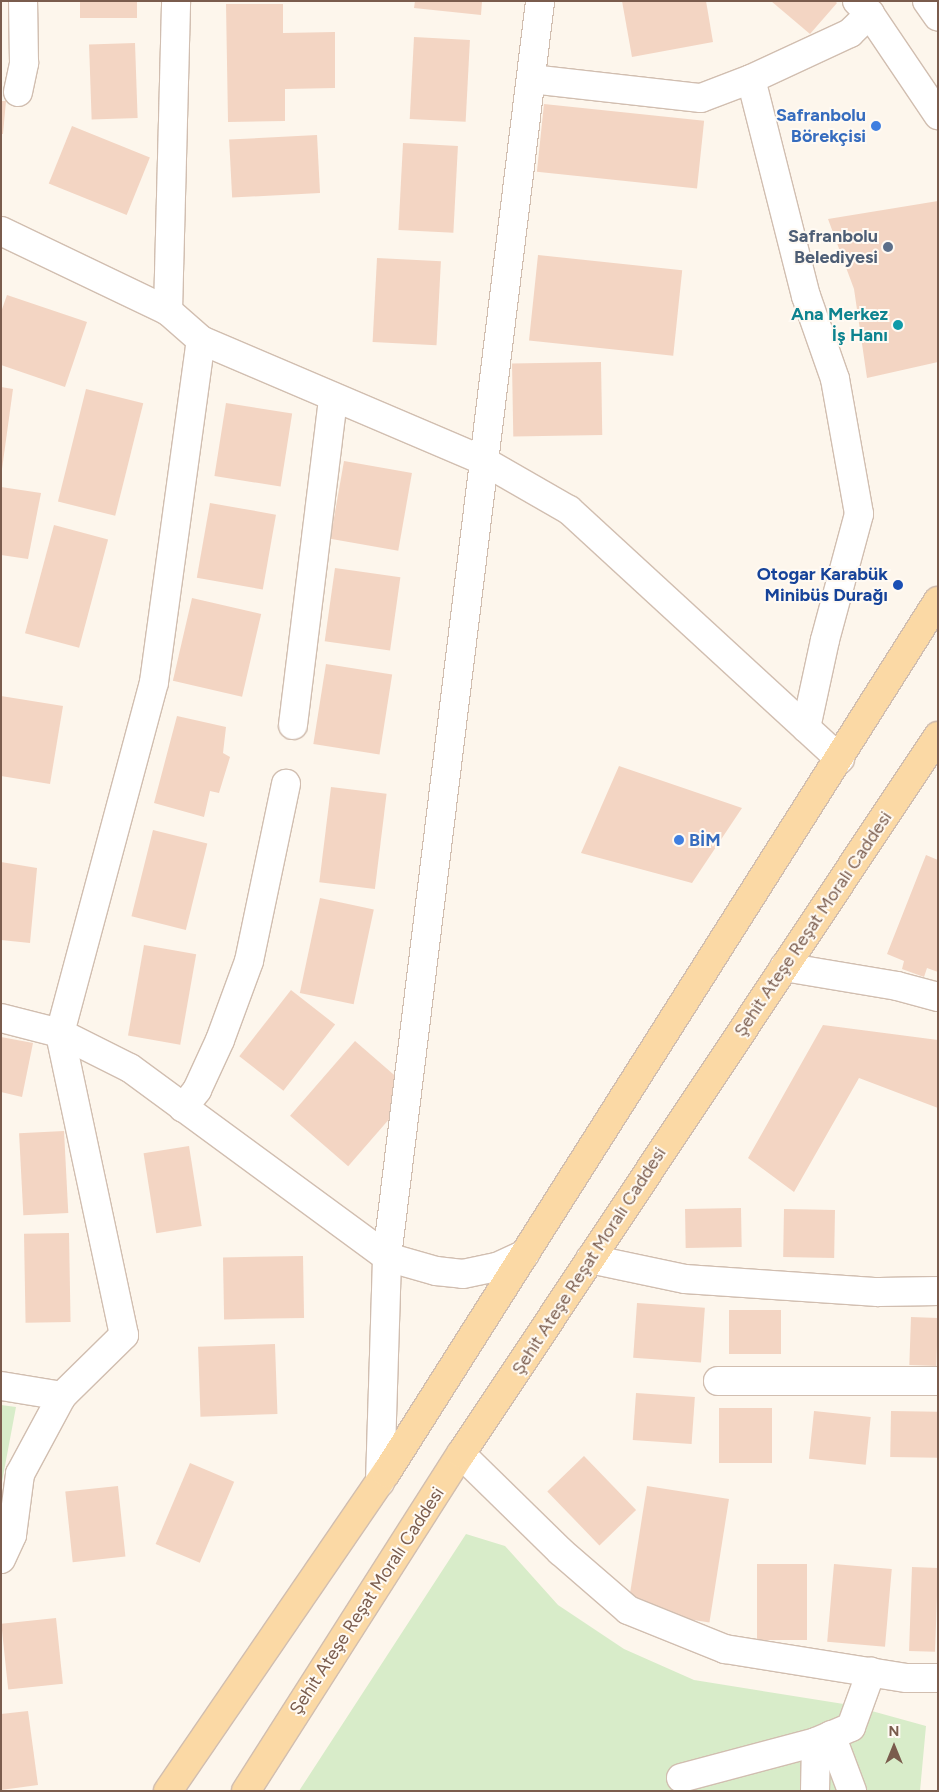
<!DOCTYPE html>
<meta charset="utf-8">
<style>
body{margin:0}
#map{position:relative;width:939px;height:1792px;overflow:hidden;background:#fdf6ec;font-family:Figtree,sans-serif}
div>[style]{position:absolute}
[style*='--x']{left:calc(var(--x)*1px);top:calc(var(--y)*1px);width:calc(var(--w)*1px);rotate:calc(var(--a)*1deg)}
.green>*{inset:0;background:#d8ecc9}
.building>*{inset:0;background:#f3d5c3;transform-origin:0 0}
.roads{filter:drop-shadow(1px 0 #d1beb0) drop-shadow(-1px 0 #d1beb0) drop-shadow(0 1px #d1beb0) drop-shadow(0 -1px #d1beb0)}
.minor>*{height:28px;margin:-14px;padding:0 14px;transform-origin:14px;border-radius:14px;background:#fff}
.major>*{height:28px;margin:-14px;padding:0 14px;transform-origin:14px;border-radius:14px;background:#fbd9a5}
.dots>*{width:14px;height:14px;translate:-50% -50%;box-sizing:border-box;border:2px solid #fffaf3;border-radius:50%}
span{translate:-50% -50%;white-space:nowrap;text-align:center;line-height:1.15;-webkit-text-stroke:4px #fffaf3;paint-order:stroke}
.shop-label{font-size:18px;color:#366cbe;font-weight:700}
.right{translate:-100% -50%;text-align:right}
.left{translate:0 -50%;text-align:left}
.service-label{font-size:18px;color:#4e5e75;font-weight:700}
.culture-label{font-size:18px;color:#0d838f;font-weight:700}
.transit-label{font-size:18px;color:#164399;font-weight:700}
.street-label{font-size:18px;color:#7a5c4d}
.frame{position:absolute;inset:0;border:2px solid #7a5c4d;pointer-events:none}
.north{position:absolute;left:869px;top:1722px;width:50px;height:50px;-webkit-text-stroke:4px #fffaf3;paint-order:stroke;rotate:0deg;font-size:14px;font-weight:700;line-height:20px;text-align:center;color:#7a5c4d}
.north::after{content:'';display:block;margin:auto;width:18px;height:22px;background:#7a5c4d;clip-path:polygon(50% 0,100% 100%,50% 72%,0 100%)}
</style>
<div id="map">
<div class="green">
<div style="clip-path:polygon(1px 1405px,16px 1407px,1px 1487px)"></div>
<div style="clip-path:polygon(466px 1534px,505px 1546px,558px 1605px,624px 1649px,694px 1680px,850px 1705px,926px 1726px,920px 1791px,299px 1791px)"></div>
</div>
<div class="building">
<div style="left:80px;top:1px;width:57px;height:17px"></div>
<div style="clip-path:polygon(415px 1px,482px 1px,481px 15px,414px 8px)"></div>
<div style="clip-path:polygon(622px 1px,706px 1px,713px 42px,632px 57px)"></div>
<div style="clip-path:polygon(771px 1px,835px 1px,837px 3px,810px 34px)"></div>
<div style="clip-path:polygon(226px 4px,283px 4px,283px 33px,335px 32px,335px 88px,285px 89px,285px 121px,228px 122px)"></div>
<div style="left:414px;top:37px;width:56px;height:82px;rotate:3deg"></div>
<div style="left:135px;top:43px;width:75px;height:46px;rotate:88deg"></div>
<div style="clip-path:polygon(1px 101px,6px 101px,3px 134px,1px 134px)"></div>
<div style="left:544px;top:104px;width:161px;height:68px;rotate:6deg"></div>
<div style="left:72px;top:126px;width:84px;height:62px;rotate:22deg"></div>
<div style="left:317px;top:135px;width:58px;height:88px;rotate:87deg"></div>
<div style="left:403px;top:143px;width:55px;height:87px;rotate:3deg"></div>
<div style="clip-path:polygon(938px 201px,938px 362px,867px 378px,854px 289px,828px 219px)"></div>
<div style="left:538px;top:255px;width:145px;height:86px;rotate:6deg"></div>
<div style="left:377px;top:258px;width:64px;height:84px;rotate:3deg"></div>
<div style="clip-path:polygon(7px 295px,87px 322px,65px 387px,1px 365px,1px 312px)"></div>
<div style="left:601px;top:362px;width:73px;height:89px;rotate:89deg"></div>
<div style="clip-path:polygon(1px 387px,13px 389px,2px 469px,1px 469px)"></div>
<div style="left:86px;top:389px;width:59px;height:116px;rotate:14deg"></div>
<div style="left:226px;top:403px;width:67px;height:74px;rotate:9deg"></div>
<div style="left:344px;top:461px;width:69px;height:79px;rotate:10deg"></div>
<div style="clip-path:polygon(1px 487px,41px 493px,28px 559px,1px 555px)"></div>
<div style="left:210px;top:503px;width:67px;height:76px;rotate:10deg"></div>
<div style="left:54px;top:525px;width:56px;height:112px;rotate:15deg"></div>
<div style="left:335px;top:568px;width:66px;height:74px;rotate:8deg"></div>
<div style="left:192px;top:598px;width:71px;height:85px;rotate:13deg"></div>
<div style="left:326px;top:664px;width:67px;height:81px;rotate:9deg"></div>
<div style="clip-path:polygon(1px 696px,63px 706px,50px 784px,1px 776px)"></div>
<div style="clip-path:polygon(177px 716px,226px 727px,223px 753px,230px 757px,219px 793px,210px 791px,204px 817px,154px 803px)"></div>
<div style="clip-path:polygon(619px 766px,742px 808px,692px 883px,581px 853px)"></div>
<div style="left:331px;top:787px;width:56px;height:96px;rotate:7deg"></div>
<div style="left:153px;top:830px;width:56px;height:89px;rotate:14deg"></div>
<div style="clip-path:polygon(926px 855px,938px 860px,938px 972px,927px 968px,924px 977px,902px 969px,904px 961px,887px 954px)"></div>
<div style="clip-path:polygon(1px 862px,37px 868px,30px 943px,1px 940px)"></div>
<div style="left:320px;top:898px;width:55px;height:97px;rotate:12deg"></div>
<div style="left:144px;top:945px;width:53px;height:92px;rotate:10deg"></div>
<div style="left:291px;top:990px;width:56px;height:84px;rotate:38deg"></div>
<div style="clip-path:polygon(823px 1025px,938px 1040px,938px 1108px,859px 1078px,794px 1192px,748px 1158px)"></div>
<div style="clip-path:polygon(1px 1037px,33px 1043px,22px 1097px,1px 1092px)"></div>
<div style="left:355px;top:1041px;width:77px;height:99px;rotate:41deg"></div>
<div style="left:64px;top:1131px;width:82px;height:45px;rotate:87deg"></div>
<div style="left:189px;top:1146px;width:81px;height:46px;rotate:81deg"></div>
<div style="left:741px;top:1208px;width:39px;height:56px;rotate:89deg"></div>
<div style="left:784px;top:1209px;width:51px;height:48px;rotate:1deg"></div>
<div style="left:69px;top:1233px;width:89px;height:45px;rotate:89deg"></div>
<div style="left:303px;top:1256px;width:62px;height:80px;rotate:89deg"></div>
<div style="left:637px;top:1303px;width:68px;height:55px;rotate:4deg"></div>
<div style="left:781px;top:1310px;width:44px;height:52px;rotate:90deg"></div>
<div style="left:911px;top:1317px;width:27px;height:48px;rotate:2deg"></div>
<div style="left:275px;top:1344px;width:70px;height:77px;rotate:88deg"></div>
<div style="left:636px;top:1393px;width:59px;height:47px;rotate:4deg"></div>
<div style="left:719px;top:1408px;width:53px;height:55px"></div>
<div style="left:814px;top:1411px;width:57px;height:48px;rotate:6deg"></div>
<div style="left:891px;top:1411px;width:47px;height:46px;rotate:1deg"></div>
<div style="left:584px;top:1456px;width:75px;height:51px;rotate:46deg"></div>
<div style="left:190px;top:1463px;width:48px;height:88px;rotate:23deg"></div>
<div style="left:118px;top:1486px;width:71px;height:53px;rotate:84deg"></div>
<div style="left:647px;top:1486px;width:83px;height:125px;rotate:9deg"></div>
<div style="left:757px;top:1564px;width:50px;height:76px"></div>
<div style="left:834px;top:1564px;width:58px;height:78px;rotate:5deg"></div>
<div style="left:912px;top:1567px;width:26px;height:84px;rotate:2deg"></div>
<div style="left:56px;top:1618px;width:66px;height:55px;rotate:84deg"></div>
<div style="clip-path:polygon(28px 1711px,38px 1785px,1px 1790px,1px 1714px)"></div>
</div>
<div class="roads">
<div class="minor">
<div style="--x:857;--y:1;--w:18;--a:45"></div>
<div style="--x:870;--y:14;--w:122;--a:56"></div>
<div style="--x:927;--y:1;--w:19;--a:55"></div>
<div style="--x:531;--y:79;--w:171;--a:6.4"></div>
<div style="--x:701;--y:98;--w:53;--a:-20.8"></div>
<div style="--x:751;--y:79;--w:109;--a:-24.9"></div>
<div style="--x:850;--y:33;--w:28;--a:-44"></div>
<div style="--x:751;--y:79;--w:224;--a:75.8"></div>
<div style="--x:806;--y:296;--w:88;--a:70.7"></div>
<div style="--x:835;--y:379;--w:137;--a:79.9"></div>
<div style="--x:859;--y:514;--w:131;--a:105.1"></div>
<div style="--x:825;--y:640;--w:90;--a:102.2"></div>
<div style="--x:18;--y:92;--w:30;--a:-78"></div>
<div style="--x:24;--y:63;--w:62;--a:-90.9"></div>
<div style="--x:1;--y:231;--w:185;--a:25.6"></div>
<div style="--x:168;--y:311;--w:44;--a:41.3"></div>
<div style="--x:201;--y:340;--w:306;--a:23.1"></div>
<div style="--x:482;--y:460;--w:100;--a:29.9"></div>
<div style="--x:569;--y:510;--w:368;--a:42.6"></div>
<div style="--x:168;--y:311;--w:310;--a:-88.5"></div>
<div style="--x:293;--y:725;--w:330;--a:-83"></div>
<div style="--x:784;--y:967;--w:115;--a:9.5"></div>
<div style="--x:897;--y:986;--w:42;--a:15"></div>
<div style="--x:1;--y:1018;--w:61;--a:14.3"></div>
<div style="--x:60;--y:1033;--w:78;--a:26.6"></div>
<div style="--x:130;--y:1068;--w:319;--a:36.3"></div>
<div style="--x:387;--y:1257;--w:51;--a:15.9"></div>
<div style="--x:436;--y:1271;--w:27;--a:6"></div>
<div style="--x:463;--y:1274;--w:35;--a:-12"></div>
<div style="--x:497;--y:1267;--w:31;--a:-25"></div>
<div style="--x:183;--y:1108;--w:23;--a:-52"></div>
<div style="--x:197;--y:1090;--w:55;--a:-65.3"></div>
<div style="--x:220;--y:1040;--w:84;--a:-69.8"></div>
<div style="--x:249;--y:961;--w:181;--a:-78.2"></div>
<div style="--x:590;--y:1259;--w:97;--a:11.9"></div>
<div style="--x:685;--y:1279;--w:193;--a:3.9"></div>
<div style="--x:878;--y:1292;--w:60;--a:-1"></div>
<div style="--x:718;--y:1381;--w:220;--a:0"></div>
<div style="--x:1;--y:1386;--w:62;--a:9.3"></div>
<div style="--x:461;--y:1454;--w:139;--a:44.4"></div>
<div style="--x:560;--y:1551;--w:90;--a:40.9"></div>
<div style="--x:628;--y:1610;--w:105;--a:21.9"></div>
<div style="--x:725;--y:1649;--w:184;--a:9.1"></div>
<div style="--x:907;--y:1678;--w:31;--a:0"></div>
<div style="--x:380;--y:1482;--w:225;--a:-88.2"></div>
<div style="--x:387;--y:1257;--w:1265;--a:-83.05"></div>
<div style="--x:1;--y:1559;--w:26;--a:-65"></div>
<div style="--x:12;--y:1535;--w:62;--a:-82.5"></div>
<div style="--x:20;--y:1474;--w:89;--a:-61.7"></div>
<div style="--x:62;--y:1396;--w:87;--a:-44.5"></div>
<div style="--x:124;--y:1335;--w:309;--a:-102"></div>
<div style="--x:60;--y:1033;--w:363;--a:-75"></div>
<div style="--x:154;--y:682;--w:345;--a:-82.2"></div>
<div style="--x:831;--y:1735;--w:60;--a:69.4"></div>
<div style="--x:681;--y:1778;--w:140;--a:-14.9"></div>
<div style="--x:816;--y:1742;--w:38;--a:-23"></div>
<div style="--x:851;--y:1727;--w:59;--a:-70"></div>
<div style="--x:815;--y:1791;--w:49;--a:-88.8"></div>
</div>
<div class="major">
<div style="--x:168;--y:1791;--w:386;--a:-55.6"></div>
<div style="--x:386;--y:1473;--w:1032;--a:-57.67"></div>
<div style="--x:246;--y:1791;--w:400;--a:-57.5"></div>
<div style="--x:461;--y:1454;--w:862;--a:-56.4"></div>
</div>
</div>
<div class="dots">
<div style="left:876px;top:126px;background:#3f7fe0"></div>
<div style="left:888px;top:247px;background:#5c6f8a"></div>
<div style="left:898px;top:325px;background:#0f9aa8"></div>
<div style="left:898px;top:585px;background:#1a4fb4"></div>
<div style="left:679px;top:840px;background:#3f7fe0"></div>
</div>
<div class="shop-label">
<span class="right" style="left:866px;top:126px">Safranbolu<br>Börekçisi</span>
<span class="left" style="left:689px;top:840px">BİM</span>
</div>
<div class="service-label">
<span class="right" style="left:878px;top:247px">Safranbolu<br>Belediyesi</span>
</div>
<div class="culture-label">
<span class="right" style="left:888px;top:325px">Ana Merkez<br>İş Hanı</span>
</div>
<div class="transit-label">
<span class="right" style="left:888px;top:585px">Otogar Karabük<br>Minibüs Durağı</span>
</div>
<div class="street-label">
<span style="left:813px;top:924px;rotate:-56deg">Şehit Ateşe Reşat Moralı Caddesi</span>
<span style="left:589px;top:1261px;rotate:-57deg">Şehit Ateşe Reşat Moralı Caddesi</span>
<span style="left:367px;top:1601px;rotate:-57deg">Şehit Ateşe Reşat Moralı Caddesi</span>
</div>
<div class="frame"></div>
<div class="north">N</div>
</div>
